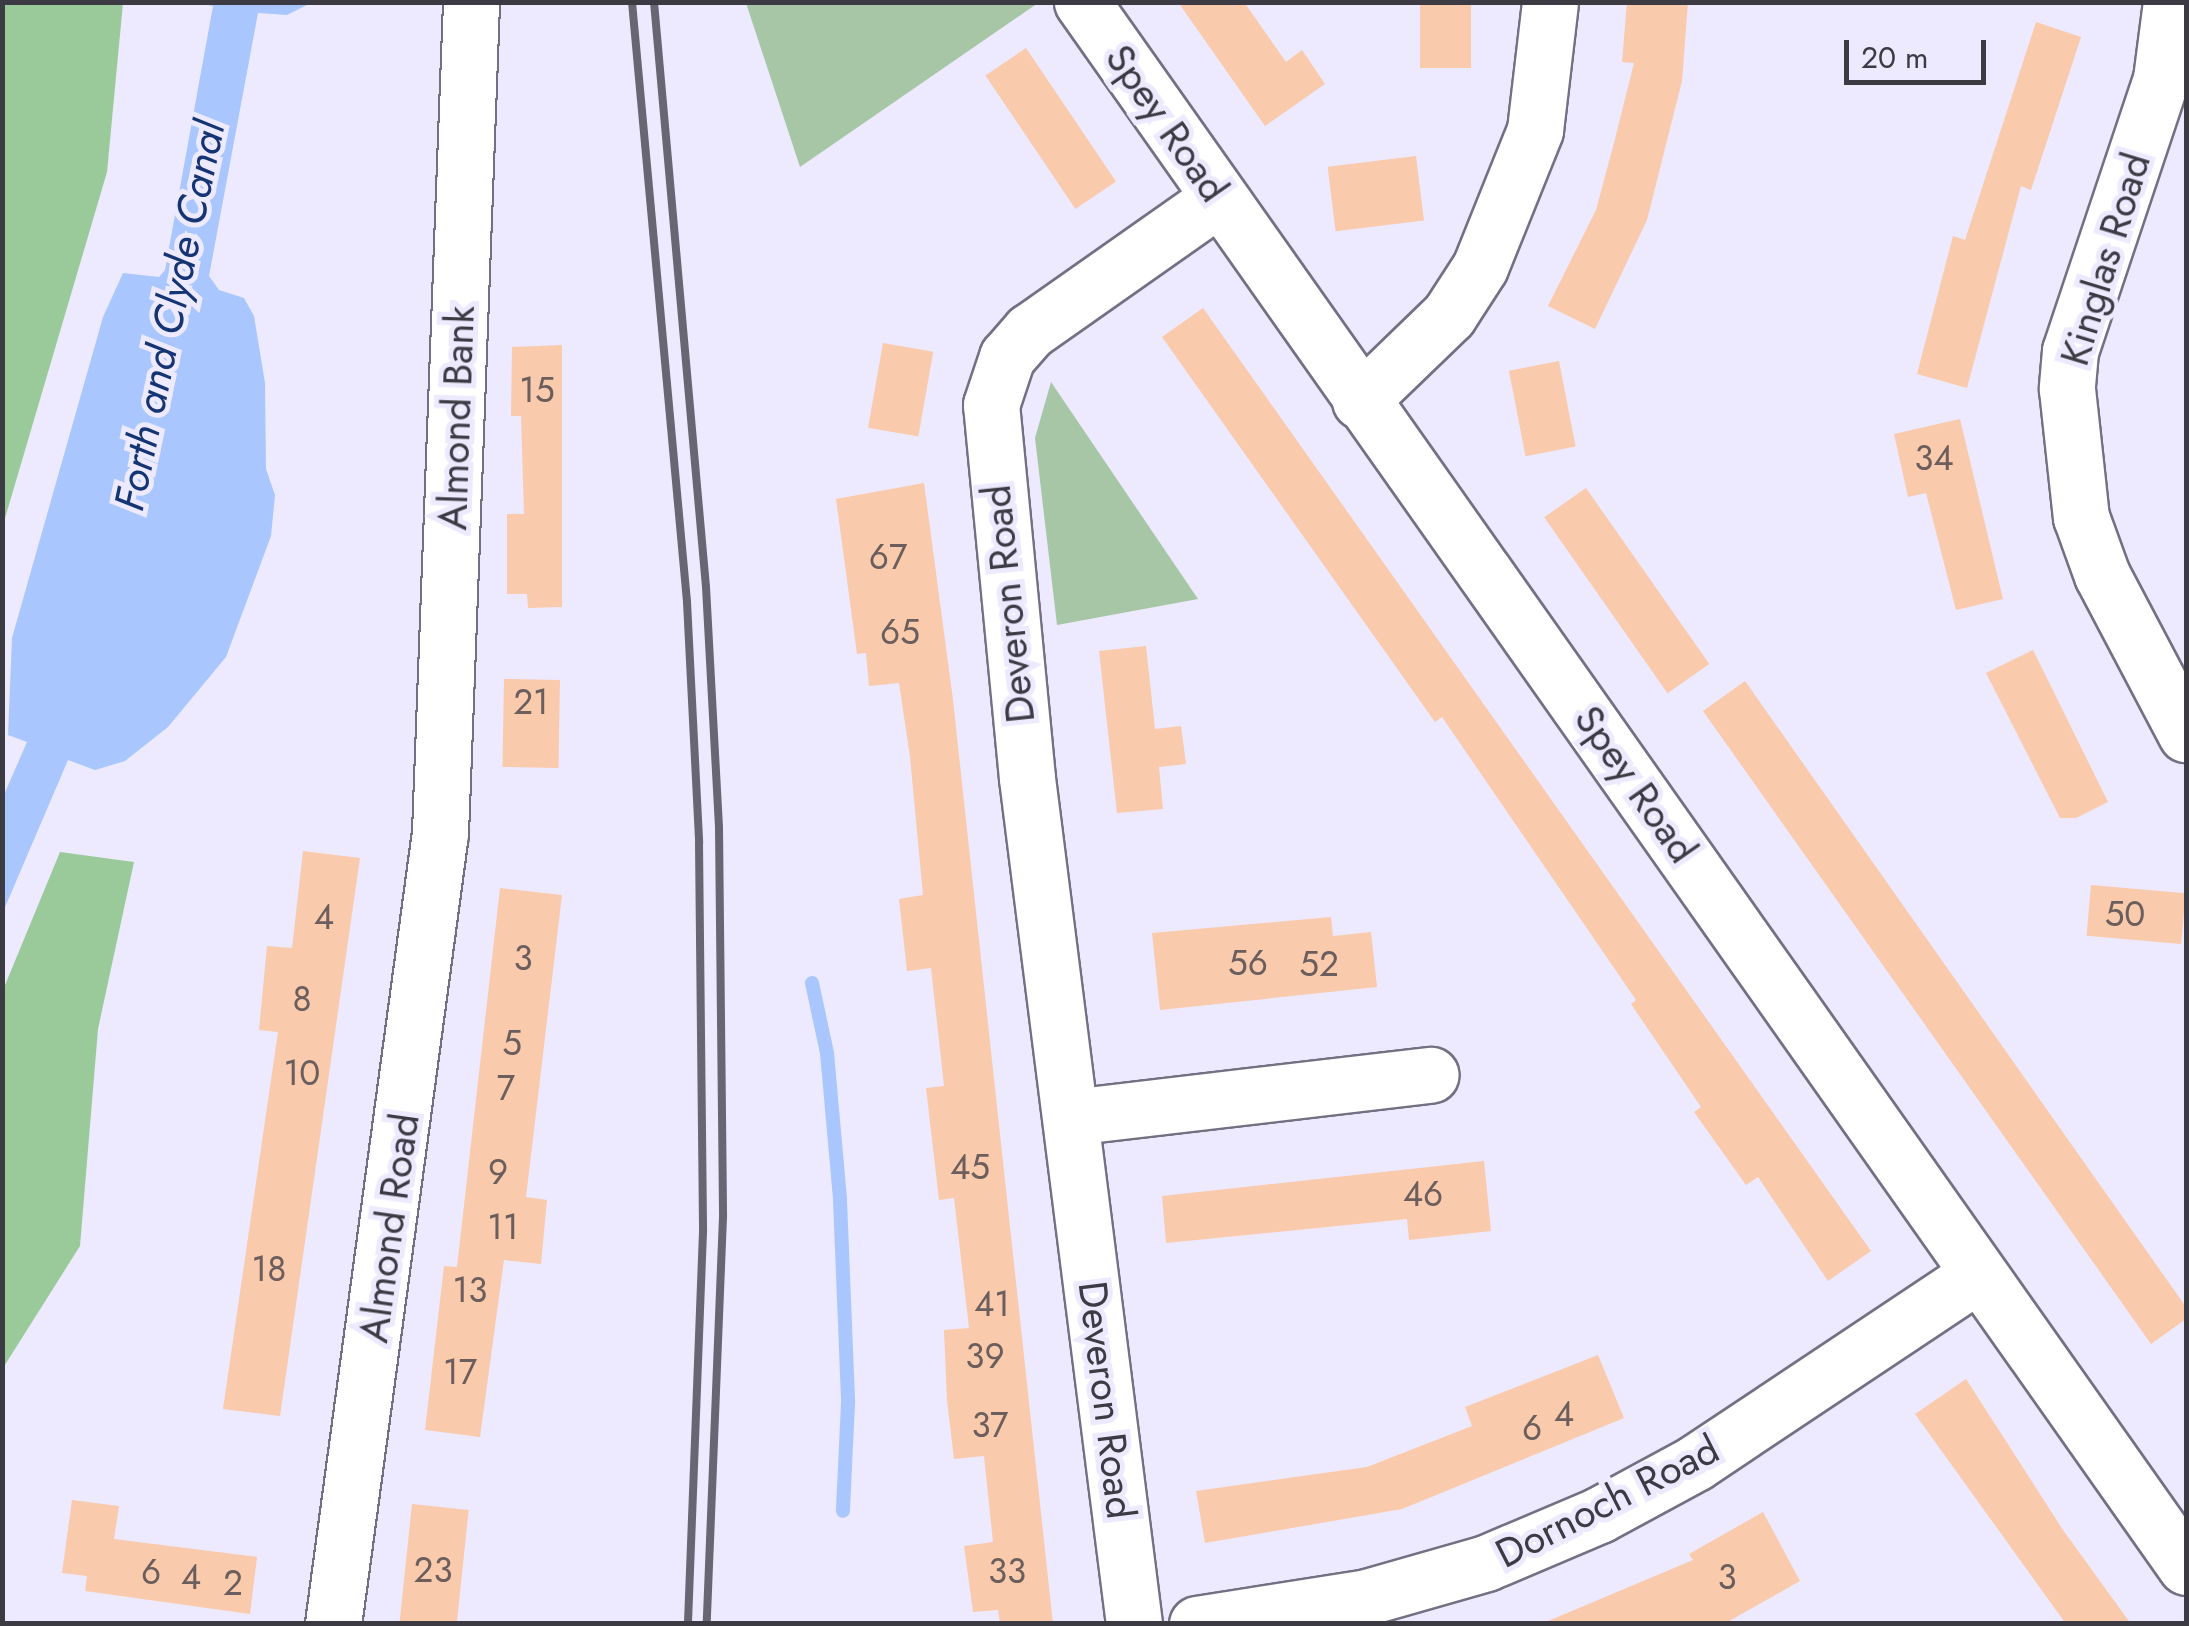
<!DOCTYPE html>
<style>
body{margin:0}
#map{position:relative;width:2189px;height:1626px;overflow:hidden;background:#ede9ff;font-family:Jost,sans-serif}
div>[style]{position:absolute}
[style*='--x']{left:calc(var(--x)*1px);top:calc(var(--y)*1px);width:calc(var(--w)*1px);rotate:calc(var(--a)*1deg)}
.green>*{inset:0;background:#a7c6a6}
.forest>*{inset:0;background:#9aca9a}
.water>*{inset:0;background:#a9c7fe}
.stream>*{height:14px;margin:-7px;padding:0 7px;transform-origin:7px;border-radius:7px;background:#a9c7fe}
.building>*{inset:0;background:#f9caab;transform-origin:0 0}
.roads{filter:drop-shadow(2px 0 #747083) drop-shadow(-2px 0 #747083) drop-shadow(0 2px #747083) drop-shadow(0 -2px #747083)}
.minor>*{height:55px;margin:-27.5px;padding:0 27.5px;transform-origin:27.5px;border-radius:27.5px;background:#fff}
.rail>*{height:8px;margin:-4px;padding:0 4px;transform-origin:4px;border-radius:4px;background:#686672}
span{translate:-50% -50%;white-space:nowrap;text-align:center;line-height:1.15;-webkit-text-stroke:10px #ede9ff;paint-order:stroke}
.number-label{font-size:35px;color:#6b5e5d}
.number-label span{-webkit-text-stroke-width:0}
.street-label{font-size:40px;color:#3c3a43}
.water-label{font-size:42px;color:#153473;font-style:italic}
.frame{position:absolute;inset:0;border:5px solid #3c3a43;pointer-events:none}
.scale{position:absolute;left:1844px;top:40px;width:142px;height:45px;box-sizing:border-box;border:5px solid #3c3a43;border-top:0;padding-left:12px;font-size:30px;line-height:35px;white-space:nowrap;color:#3c3a43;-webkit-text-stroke:8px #ede9ff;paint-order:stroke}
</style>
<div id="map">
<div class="green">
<div style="clip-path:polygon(1038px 3px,800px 167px,746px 3px,746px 2px)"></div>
<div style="clip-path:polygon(1051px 382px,1198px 599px,1057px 625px,1035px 438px)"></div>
</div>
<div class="forest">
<div style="clip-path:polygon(3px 2px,123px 3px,107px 172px,3px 525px)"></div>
<div style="clip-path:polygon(60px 852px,134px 862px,98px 1029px,80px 1246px,3px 1368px,3px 990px)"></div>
</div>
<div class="water">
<div style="clip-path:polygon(198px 3px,311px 3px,287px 15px,258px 13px,209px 276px,219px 290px,244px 298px,254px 316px,265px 383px,266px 469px,275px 495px,271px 536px,226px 657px,168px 727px,125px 761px,95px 770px,68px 760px,3px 912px,3px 797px,27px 742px,8px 735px,12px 638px,103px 317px,123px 273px,159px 277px,165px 270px,213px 6px)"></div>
</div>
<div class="stream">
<div style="--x:812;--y:983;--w:72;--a:77.9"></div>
<div style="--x:827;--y:1053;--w:148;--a:84.9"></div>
<div style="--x:840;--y:1200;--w:203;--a:87.7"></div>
<div style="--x:848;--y:1403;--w:108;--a:92.7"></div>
</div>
<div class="building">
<div style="clip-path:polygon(1178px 2px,1244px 2px,1286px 62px,1302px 50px,1325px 84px,1265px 126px)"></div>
<div style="left:1420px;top:2px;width:51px;height:66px"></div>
<div style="clip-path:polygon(1627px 2px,1688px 2px,1682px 81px,1647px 220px,1595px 329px,1548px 306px,1596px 210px,1614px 143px,1634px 63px,1622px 62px)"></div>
<div style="clip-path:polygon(2036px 22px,2081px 37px,2031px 190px,2021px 186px,1967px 388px,1917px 374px,1953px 236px,1965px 240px)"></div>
<div style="left:1026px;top:48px;width:161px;height:49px;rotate:56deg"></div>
<div style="left:1416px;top:156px;width:65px;height:89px;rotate:83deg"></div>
<div style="clip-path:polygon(1203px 308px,1871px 1251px,1828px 1281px,1758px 1177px,1746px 1185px,1694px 1112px,1701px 1107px,1631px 1004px,1636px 1000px,1442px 717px,1435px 722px,1162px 337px)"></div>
<div style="left:883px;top:343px;width:51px;height:86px;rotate:10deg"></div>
<div style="clip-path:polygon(562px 345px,562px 607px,528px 608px,527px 594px,507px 594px,507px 514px,524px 514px,521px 416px,511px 416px,512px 347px)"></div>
<div style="left:1559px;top:361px;width:87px;height:51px;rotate:79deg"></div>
<div style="clip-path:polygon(1960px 419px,2003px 599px,1956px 610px,1926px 493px,1908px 497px,1894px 434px)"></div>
<div style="clip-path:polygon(924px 483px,953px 700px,1053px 1624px,1000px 1624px,998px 1610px,973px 1612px,964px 1546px,993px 1542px,984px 1456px,954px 1459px,947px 1400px,944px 1330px,969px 1328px,954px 1198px,939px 1200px,926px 1088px,944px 1086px,931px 968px,907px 971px,899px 899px,923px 895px,910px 757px,899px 683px,869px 686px,866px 653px,857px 654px,836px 499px)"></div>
<div style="left:1586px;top:488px;width:215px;height:51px;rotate:55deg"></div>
<div style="clip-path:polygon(1146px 646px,1155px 729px,1181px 726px,1186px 764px,1159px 767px,1163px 809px,1117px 813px,1099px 651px)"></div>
<div style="clip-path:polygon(2033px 650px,2108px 802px,2076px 818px,2060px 818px,1986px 673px)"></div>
<div style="left:504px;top:679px;width:56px;height:88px;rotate:1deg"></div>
<div style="clip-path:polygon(1745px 681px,2186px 1307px,2186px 1319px,2151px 1344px,1703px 711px)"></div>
<div style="clip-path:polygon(303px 851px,360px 858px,280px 1416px,223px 1409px,278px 1032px,259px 1030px,267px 946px,292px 948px)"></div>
<div style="left:2091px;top:885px;width:95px;height:51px;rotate:5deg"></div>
<div style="clip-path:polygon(500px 888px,562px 895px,526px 1197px,547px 1200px,541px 1264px,504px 1260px,480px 1437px,425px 1430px,444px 1266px,457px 1267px)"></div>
<div style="clip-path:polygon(1331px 917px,1333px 936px,1371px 932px,1377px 987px,1160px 1010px,1152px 933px)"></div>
<div style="clip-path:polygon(1484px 1161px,1491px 1231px,1409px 1240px,1407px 1219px,1166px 1243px,1162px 1196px)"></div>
<div style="clip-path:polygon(1598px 1355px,1624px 1418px,1402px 1509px,1205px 1543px,1196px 1491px,1367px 1467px,1472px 1426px,1465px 1407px)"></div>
<div style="clip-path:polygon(1966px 1379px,2063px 1530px,2131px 1624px,2066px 1624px,1915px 1414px)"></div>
<div style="clip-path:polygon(72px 1500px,119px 1506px,114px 1539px,257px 1557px,250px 1614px,85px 1591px,87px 1576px,62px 1573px)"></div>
<div style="left:412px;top:1504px;width:57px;height:121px;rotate:6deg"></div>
<div style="clip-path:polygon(1763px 1512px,1800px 1581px,1724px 1624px,1541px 1624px,1693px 1560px,1689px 1554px)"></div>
</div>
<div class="roads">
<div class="minor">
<div style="--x:1082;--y:2;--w:1915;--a:54.8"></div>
<div style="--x:2171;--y:2;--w:78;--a:97.4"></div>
<div style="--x:2161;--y:79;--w:287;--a:108.5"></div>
<div style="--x:2070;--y:351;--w:38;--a:95"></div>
<div style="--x:2067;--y:389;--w:129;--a:83.8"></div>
<div style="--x:2081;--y:517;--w:62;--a:70.1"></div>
<div style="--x:2102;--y:575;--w:180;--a:62.2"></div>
<div style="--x:1360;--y:401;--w:124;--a:-44"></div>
<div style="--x:1449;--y:315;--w:57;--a:-57.1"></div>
<div style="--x:1480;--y:267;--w:148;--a:-68.1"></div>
<div style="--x:1535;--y:130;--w:129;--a:-83.3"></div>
<div style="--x:1071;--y:1117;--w:362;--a:-6.7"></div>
<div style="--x:333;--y:1624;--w:798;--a:-82.3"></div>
<div style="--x:440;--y:833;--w:832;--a:-87.86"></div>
<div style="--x:1134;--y:1624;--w:853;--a:-97.21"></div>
<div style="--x:1027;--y:778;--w:375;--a:-95.5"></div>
<div style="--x:991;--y:405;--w:51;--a:-71.6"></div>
<div style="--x:1007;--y:357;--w:35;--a:-49"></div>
<div style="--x:1030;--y:331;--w:231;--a:-35.1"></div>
<div style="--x:1197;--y:1624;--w:172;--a:-9"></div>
<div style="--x:1367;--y:1597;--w:124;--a:-15.9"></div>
<div style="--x:1486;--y:1563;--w:123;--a:-23"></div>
<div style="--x:1599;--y:1515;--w:109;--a:-28.4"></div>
<div style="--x:1695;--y:1463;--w:337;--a:-33.7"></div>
</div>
</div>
<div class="rail">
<div style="--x:632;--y:2;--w:603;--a:84.76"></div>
<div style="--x:687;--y:602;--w:241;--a:87.1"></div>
<div style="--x:699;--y:843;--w:389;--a:89.4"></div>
<div style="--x:703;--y:1232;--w:392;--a:92.2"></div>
<div style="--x:654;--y:2;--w:587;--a:84.92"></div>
<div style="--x:706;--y:587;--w:241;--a:86.9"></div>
<div style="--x:719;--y:828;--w:389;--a:89.4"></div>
<div style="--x:723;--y:1217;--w:407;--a:92.3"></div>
</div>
<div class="number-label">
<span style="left:537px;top:390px">15</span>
<span style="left:1934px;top:458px">34</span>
<span style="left:888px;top:557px">67</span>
<span style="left:900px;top:632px">65</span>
<span style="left:531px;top:702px">21</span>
<span style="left:2125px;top:914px">50</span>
<span style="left:324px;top:917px">4</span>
<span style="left:523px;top:958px">3</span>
<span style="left:1248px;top:963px">56</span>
<span style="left:1319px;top:964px">52</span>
<span style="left:302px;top:999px">8</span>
<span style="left:512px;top:1043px">5</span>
<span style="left:302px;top:1073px">10</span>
<span style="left:506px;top:1088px">7</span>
<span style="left:970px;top:1167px">45</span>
<span style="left:498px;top:1172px">9</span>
<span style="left:1423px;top:1194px">46</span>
<span style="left:503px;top:1227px">11</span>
<span style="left:269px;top:1269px">18</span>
<span style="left:470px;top:1290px">13</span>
<span style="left:992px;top:1304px">41</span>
<span style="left:985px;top:1356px">39</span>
<span style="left:460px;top:1372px">17</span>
<span style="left:1564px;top:1414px">4</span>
<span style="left:990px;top:1425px">37</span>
<span style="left:1532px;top:1428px">6</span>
<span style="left:433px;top:1570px">23</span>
<span style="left:1007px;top:1571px">33</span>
<span style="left:151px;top:1572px">6</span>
<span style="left:191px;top:1577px">4</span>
<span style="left:1727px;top:1577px">3</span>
<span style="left:233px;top:1583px">2</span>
</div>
<div class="street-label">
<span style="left:1167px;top:123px;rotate:55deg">Spey Road</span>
<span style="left:2105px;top:259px;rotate:-73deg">Kinglas Road</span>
<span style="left:456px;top:418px;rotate:-88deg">Almond Bank</span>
<span style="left:1008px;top:604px;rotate:-96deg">Deveron Road</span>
<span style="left:1636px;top:784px;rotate:55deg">Spey Road</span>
<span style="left:389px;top:1228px;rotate:-82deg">Almond Road</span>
<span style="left:1107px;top:1400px;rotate:83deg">Deveron Road</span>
<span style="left:1607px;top:1501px;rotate:-27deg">Dornoch Road</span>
</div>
<div class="water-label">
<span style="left:170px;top:316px;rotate:-78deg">Forth and Clyde Canal</span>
</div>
<div class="frame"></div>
<div class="scale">20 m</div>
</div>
